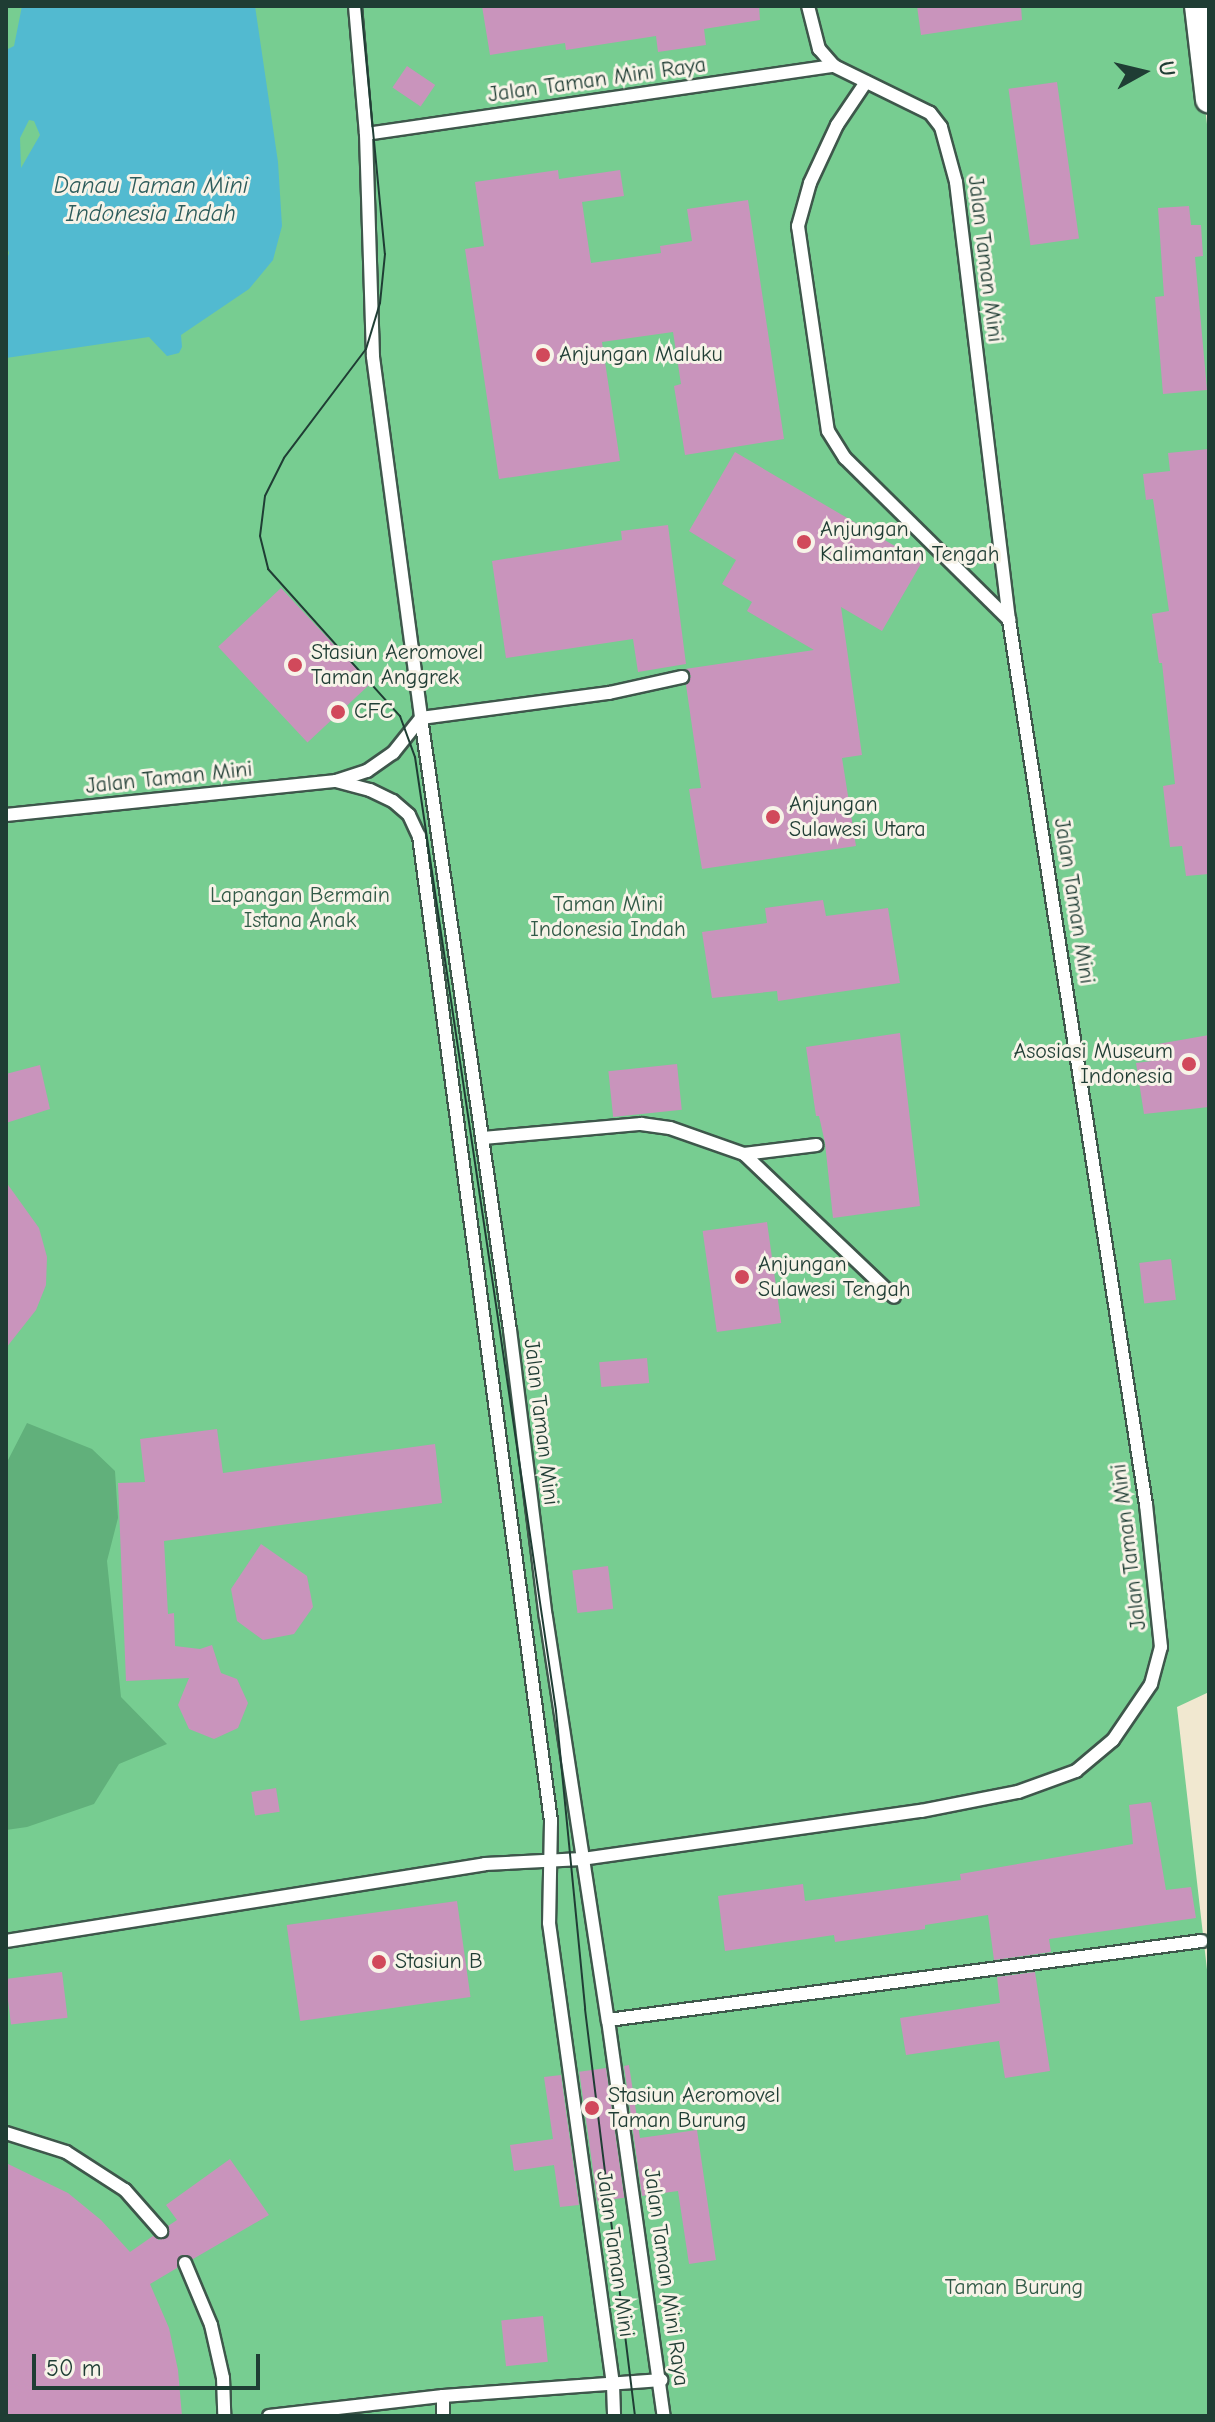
<!DOCTYPE html>
<style>
body{margin:0}
#map{position:relative;width:1215px;height:2422px;overflow:hidden;background:#f1e8d0;font-family:"Comic Neue",sans-serif}
div>[style]{position:absolute}
[style*='--x']{left:calc(var(--x)*1px);top:calc(var(--y)*1px);width:calc(var(--w)*1px);rotate:calc(var(--a)*1deg)}
.green>*{inset:0;background:#77cd91}
.forest>*{inset:0;background:#61b07b}
.water>*{inset:0;background:#52bad0}
.building>*{inset:0;background:#c994bc;transform-origin:0 0}
.roads{filter:drop-shadow(2px 0 #3e574b) drop-shadow(-2px 0 #3e574b) drop-shadow(0 2px #3e574b) drop-shadow(0 -2px #3e574b)}
.service>*{height:12px;margin:-6px;padding:0 6px;transform-origin:6px;border-radius:6px;background:#fff}
.minor>*{height:26px;margin:-13px;padding:0 13px;transform-origin:13px;border-radius:13px;background:#fff}
.tram>*{height:2px;margin:-1px;padding:0 1px;transform-origin:1px;border-radius:1px;background:#1f3d34}
.dots>*{width:22px;height:22px;translate:-50% -50%;box-sizing:border-box;border:4px solid #f7f3e8;border-radius:50%}
span{translate:-50% -50%;white-space:nowrap;text-align:center;line-height:1.15;-webkit-text-stroke:6px #f7f3e8;paint-order:stroke}
.street-label{font-size:22px;color:#1f3d34}
.poi-label{font-size:22px;color:#1f3d34}
.left{translate:0 -50%;text-align:left}
.right{translate:-100% -50%;text-align:right}
.park-label{font-size:22px;color:#315a47}
.water-label{font-size:24px;color:#2c5c5b;font-style:italic}
.frame{position:absolute;inset:0;border:8px solid #1f3d34;pointer-events:none}
.north{position:absolute;left:1103px;top:32px;width:80px;height:80px;-webkit-text-stroke:6px #f7f3e8;paint-order:stroke;rotate:82deg;font-size:22px;font-weight:700;line-height:32px;text-align:center;color:#1f3d34}
.north::after{content:'';display:block;margin:auto;width:28px;height:36px;background:#1f3d34;clip-path:polygon(50% 0,100% 100%,50% 72%,0 100%)}
.scale{position:absolute;left:32px;top:2354px;width:228px;height:36px;box-sizing:border-box;border:4px solid #1f3d34;border-top:0;padding-left:10px;font-size:24px;line-height:28px;white-space:nowrap;color:#1f3d34;-webkit-text-stroke:6px #f7f3e8;paint-order:stroke}
</style>
<div id="map">
<div class="green">
<div style="clip-path:polygon(6px 6px,1193px 6px,1209px 141px,1209px 1692px,1177px 1707px,1209px 1987px,1209px 2416px,6px 2416px)"></div>
</div>
<div class="forest">
<div style="clip-path:polygon(27px 1423px,92px 1449px,115px 1471px,118px 1518px,107px 1561px,121px 1697px,167px 1744px,119px 1764px,94px 1804px,27px 1827px,6px 1830px,6px 1464px)"></div>
</div>
<div class="water">
<div style="clip-path:polygon(evenodd,22px 6px,255px 6px,278px 162px,282px 226px,273px 260px,249px 289px,181px 335px,182px 347px,179px 353px,167px 356px,149px 337px,6px 358px,6px 262px,9px 253px,6px 243px,6px 50px,14px 46px,22px 6px,29px 120px,34px 121px,40px 135px,21px 168px,20px 138px,29px 120px)"></div>
</div>
<div class="building">
<div style="clip-path:polygon(482px 6px,759px 6px,760px 20px,704px 29px,706px 45px,658px 52px,656px 36px,566px 50px,565px 43px,490px 55px)"></div>
<div style="clip-path:polygon(917px 6px,1021px 6px,1022px 20px,921px 35px)"></div>
<div style="left:407px;top:66px;width:34px;height:26px;rotate:34deg"></div>
<div style="left:1057px;top:82px;width:158px;height:49px;rotate:82deg"></div>
<div style="clip-path:polygon(558px 170px,559px 179px,620px 170px,624px 196px,582px 202px,591px 263px,661px 253px,660px 246px,692px 241px,687px 209px,748px 200px,784px 439px,685px 455px,674px 386px,681px 384px,673px 332px,602px 342px,620px 461px,499px 479px,465px 249px,484px 246px,475px 182px)"></div>
<div style="clip-path:polygon(1189px 206px,1191px 225px,1201px 225px,1203px 256px,1195px 257px,1207px 390px,1163px 394px,1155px 297px,1164px 296px,1158px 208px)"></div>
<div style="clip-path:polygon(1209px 449px,1209px 874px,1186px 876px,1182px 846px,1170px 847px,1163px 786px,1175px 784px,1162px 663px,1159px 663px,1152px 614px,1169px 611px,1153px 499px,1146px 500px,1143px 474px,1170px 471px,1168px 453px)"></div>
<div style="clip-path:polygon(735px 452px,922px 562px,882px 631px,841px 607px,862px 755px,842px 758px,856px 846px,702px 869px,689px 789px,701px 788px,686px 685px,691px 676px,685px 669px,814px 650px,747px 611px,752px 602px,722px 584px,736px 560px,689px 531px)"></div>
<div style="clip-path:polygon(668px 525px,686px 664px,638px 672px,633px 639px,506px 658px,492px 561px,622px 540px,621px 531px)"></div>
<div style="left:281px;top:588px;width:131px;height:86px;rotate:47deg"></div>
<div style="clip-path:polygon(823px 900px,826px 916px,888px 908px,900px 983px,778px 1001px,777px 991px,712px 998px,702px 932px,767px 923px,765px 908px)"></div>
<div style="clip-path:polygon(900px 1033px,920px 1206px,833px 1218px,825px 1143px,819px 1116px,816px 1116px,806px 1047px)"></div>
<div style="clip-path:polygon(1209px 1035px,1209px 1107px,1144px 1114px,1136px 1063px,1160px 1060px,1158px 1044px)"></div>
<div style="left:677px;top:1064px;width:46px;height:69px;rotate:84deg"></div>
<div style="clip-path:polygon(40px 1065px,50px 1109px,6px 1123px,6px 1074px)"></div>
<div style="clip-path:polygon(6px 1182px,39px 1228px,47px 1257px,46px 1285px,36px 1310px,6px 1348px)"></div>
<div style="left:767px;top:1222px;width:102px;height:65px;rotate:82deg"></div>
<div style="left:1171px;top:1259px;width:41px;height:32px;rotate:83deg"></div>
<div style="left:647px;top:1358px;width:25px;height:48px;rotate:85deg"></div>
<div style="clip-path:polygon(217px 1429px,223px 1473px,435px 1444px,442px 1503px,164px 1541px,168px 1614px,174px 1613px,175px 1646px,200px 1649px,212px 1645px,221px 1673px,237px 1679px,248px 1703px,238px 1728px,214px 1739px,189px 1729px,178px 1705px,189px 1678px,126px 1681px,118px 1483px,145px 1482px,140px 1439px)"></div>
<div style="clip-path:polygon(261px 1544px,307px 1576px,313px 1607px,294px 1634px,263px 1640px,237px 1621px,231px 1589px)"></div>
<div style="left:608px;top:1566px;width:43px;height:36px;rotate:83deg"></div>
<div style="left:276px;top:1788px;width:24px;height:25px;rotate:81deg"></div>
<div style="clip-path:polygon(1151px 1802px,1166px 1890px,1191px 1887px,1196px 1918px,1049px 1939px,1051px 1952px,994px 1960px,988px 1915px,925px 1925px,925px 1929px,835px 1942px,834px 1935px,725px 1951px,718px 1896px,803px 1884px,805px 1901px,961px 1880px,960px 1874px,1133px 1844px,1129px 1805px)"></div>
<div style="left:457px;top:1901px;width:97px;height:172px;rotate:82deg"></div>
<div style="left:62px;top:1972px;width:46px;height:57px;rotate:83deg"></div>
<div style="clip-path:polygon(1035px 1972px,1050px 2071px,1005px 2078px,999px 2041px,906px 2055px,900px 2018px,1000px 2003px,997px 1977px)"></div>
<div style="clip-path:polygon(629px 2065px,640px 2138px,697px 2130px,716px 2260px,689px 2264px,678px 2191px,642px 2196px,624px 2066px)"></div>
<div style="left:606px;top:2068px;width:131px;height:27px;rotate:82deg"></div>
<div style="clip-path:polygon(561px 2075px,579px 2205px,560px 2207px,554px 2165px,514px 2171px,510px 2145px,553px 2139px,544px 2077px)"></div>
<div style="clip-path:polygon(230px 2159px,269px 2215px,193px 2259px,181px 2255px,177px 2268px,150px 2284px,169px 2328px,178px 2370px,182px 2416px,6px 2416px,6px 2163px,68px 2193px,101px 2220px,130px 2252px,153px 2236px,159px 2240px,167px 2237px,168px 2226px,177px 2220px,166px 2205px)"></div>
<div style="left:543px;top:2316px;width:46px;height:42px;rotate:84deg"></div>
</div>
<div class="roads">
<div class="service">
<div style="--x:355;--y:6;--w:128;--a:85.1"></div>
<div style="--x:366;--y:134;--w:223;--a:88.2"></div>
<div style="--x:373;--y:357;--w:364;--a:82.4"></div>
<div style="--x:421;--y:718;--w:618;--a:81.73"></div>
<div style="--x:510;--y:1330;--w:289;--a:82.9"></div>
<div style="--x:546;--y:1617;--w:408;--a:81.3"></div>
<div style="--x:608;--y:2020;--w:400;--a:82"></div>
<div style="--x:866;--y:82;--w:52;--a:124"></div>
<div style="--x:837;--y:125;--w:64;--a:115"></div>
<div style="--x:810;--y:183;--w:45;--a:105.6"></div>
<div style="--x:798;--y:226;--w:207;--a:81.7"></div>
<div style="--x:828;--y:431;--w:32;--a:58"></div>
<div style="--x:845;--y:458;--w:231;--a:44.6"></div>
<div style="--x:366;--y:134;--w:473;--a:-8.3"></div>
<div style="--x:421;--y:718;--w:190;--a:-7.6"></div>
<div style="--x:609;--y:693;--w:75;--a:-12.4"></div>
<div style="--x:336;--y:781;--w:35;--a:15"></div>
<div style="--x:370;--y:790;--w:25;--a:26"></div>
<div style="--x:393;--y:801;--w:21;--a:41"></div>
<div style="--x:409;--y:815;--w:23;--a:65"></div>
<div style="--x:419;--y:836;--w:995;--a:82.37"></div>
<div style="--x:551;--y:1822;--w:101;--a:91.1"></div>
<div style="--x:549;--y:1923;--w:466;--a:82.1"></div>
<div style="--x:613;--y:2385;--w:31;--a:88"></div>
<div style="--x:6;--y:815;--w:332;--a:-5.9"></div>
<div style="--x:336;--y:781;--w:33;--a:-18"></div>
<div style="--x:367;--y:771;--w:32;--a:-35"></div>
<div style="--x:393;--y:753;--w:45;--a:-51.3"></div>
<div style="--x:483;--y:1138;--w:159;--a:-5.1"></div>
<div style="--x:641;--y:1124;--w:29;--a:8"></div>
<div style="--x:670;--y:1128;--w:78;--a:19.4"></div>
<div style="--x:744;--y:1154;--w:207;--a:43.6"></div>
<div style="--x:744;--y:1154;--w:73;--a:-7.1"></div>
<div style="--x:6;--y:1941;--w:485;--a:-9.1"></div>
<div style="--x:485;--y:1864;--w:97;--a:-3"></div>
<div style="--x:582;--y:1859;--w:342;--a:-8.1"></div>
<div style="--x:921;--y:1811;--w:99;--a:-11.1"></div>
<div style="--x:1018;--y:1792;--w:62;--a:-19.9"></div>
<div style="--x:1076;--y:1771;--w:48;--a:-40"></div>
<div style="--x:1113;--y:1740;--w:68;--a:-55.8"></div>
<div style="--x:1151;--y:1684;--w:38;--a:-75"></div>
<div style="--x:1161;--y:1647;--w:143;--a:-96"></div>
<div style="--x:1146;--y:1505;--w:896;--a:-98.8"></div>
<div style="--x:1009;--y:620;--w:441;--a:-96.9"></div>
<div style="--x:956;--y:182;--w:57;--a:-105.3"></div>
<div style="--x:941;--y:127;--w:18;--a:-128"></div>
<div style="--x:930;--y:113;--w:107;--a:-153.9"></div>
<div style="--x:834;--y:66;--w:23;--a:-131"></div>
<div style="--x:819;--y:49;--w:44;--a:-104.3"></div>
<div style="--x:608;--y:2020;--w:599;--a:-7.58"></div>
<div style="--x:6;--y:2133;--w:63;--a:17.6"></div>
<div style="--x:66;--y:2152;--w:70;--a:32.8"></div>
<div style="--x:125;--y:2190;--w:55;--a:48.7"></div>
<div style="--x:185;--y:2263;--w:67;--a:67.2"></div>
<div style="--x:211;--y:2325;--w:54;--a:77.2"></div>
<div style="--x:223;--y:2378;--w:38;--a:88"></div>
<div style="--x:443;--y:2396;--w:20;--a:90"></div>
<div style="--x:269;--y:2416;--w:175;--a:-6.6"></div>
<div style="--x:443;--y:2396;--w:219;--a:-4.2"></div>
</div>
<div class="minor">
<div style="--x:1198;--y:6;--w:94;--a:83.3"></div>
</div>
</div>
<div class="tram">
<div style="--x:361;--y:6;--w:249;--a:84.5"></div>
<div style="--x:385;--y:254;--w:49;--a:95.8"></div>
<div style="--x:380;--y:303;--w:48;--a:106.9"></div>
<div style="--x:366;--y:349;--w:136;--a:127"></div>
<div style="--x:284;--y:458;--w:42;--a:116.6"></div>
<div style="--x:265;--y:496;--w:40;--a:97.1"></div>
<div style="--x:260;--y:536;--w:34;--a:76"></div>
<div style="--x:268;--y:569;--w:198;--a:48.1"></div>
<div style="--x:400;--y:716;--w:44;--a:69.9"></div>
<div style="--x:415;--y:757;--w:964;--a:81.59"></div>
<div style="--x:556;--y:1711;--w:299;--a:84.4"></div>
<div style="--x:585;--y:2009;--w:410;--a:83"></div>
</div>
<div class="dots">
<div style="left:543px;top:355px;background:#d1495b"></div>
<div style="left:804px;top:542px;background:#d1495b"></div>
<div style="left:295px;top:665px;background:#d1495b"></div>
<div style="left:338px;top:712px;background:#d1495b"></div>
<div style="left:773px;top:817px;background:#d1495b"></div>
<div style="left:1189px;top:1064px;background:#d1495b"></div>
<div style="left:742px;top:1277px;background:#d1495b"></div>
<div style="left:379px;top:1962px;background:#d1495b"></div>
<div style="left:592px;top:2108px;background:#d1495b"></div>
</div>
<div class="street-label">
<span style="left:597px;top:80px;rotate:-8deg">Jalan Taman Mini Raya</span>
<span style="left:985px;top:259px;rotate:83deg">Jalan Taman Mini</span>
<span style="left:169px;top:778px;rotate:-6deg">Jalan Taman Mini</span>
<span style="left:1074px;top:901px;rotate:81deg">Jalan Taman Mini</span>
<span style="left:541px;top:1422px;rotate:83deg">Jalan Taman Mini</span>
<span style="left:1129px;top:1547px;rotate:-97deg">Jalan Taman Mini</span>
<span style="left:615px;top:2254px;rotate:82deg">Jalan Taman Mini</span>
<span style="left:666px;top:2277px;rotate:82deg">Jalan Taman Mini Raya</span>
</div>
<div class="poi-label">
<span class="left" style="left:559px;top:355px">Anjungan Maluku</span>
<span class="left" style="left:820px;top:542px">Anjungan<br>Kalimantan Tengah</span>
<span class="left" style="left:311px;top:665px">Stasiun Aeromovel<br>Taman Anggrek</span>
<span class="left" style="left:354px;top:712px">CFC</span>
<span class="left" style="left:789px;top:817px">Anjungan<br>Sulawesi Utara</span>
<span class="right" style="left:1173px;top:1064px">Asosiasi Museum<br>Indonesia</span>
<span class="left" style="left:758px;top:1277px">Anjungan<br>Sulawesi Tengah</span>
<span class="left" style="left:395px;top:1962px">Stasiun B</span>
<span class="left" style="left:608px;top:2108px">Stasiun Aeromovel<br>Taman Burung</span>
</div>
<div class="park-label">
<span style="left:300px;top:908px">Lapangan Bermain<br>Istana Anak</span>
<span style="left:608px;top:917px">Taman Mini<br>Indonesia Indah</span>
<span style="left:1014px;top:2288px">Taman Burung</span>
</div>
<div class="water-label">
<span style="left:151px;top:200px">Danau Taman Mini<br>Indonesia Indah</span>
</div>
<div class="frame"></div>
<div class="north">U</div>
<div class="scale">50 m</div>
</div>
